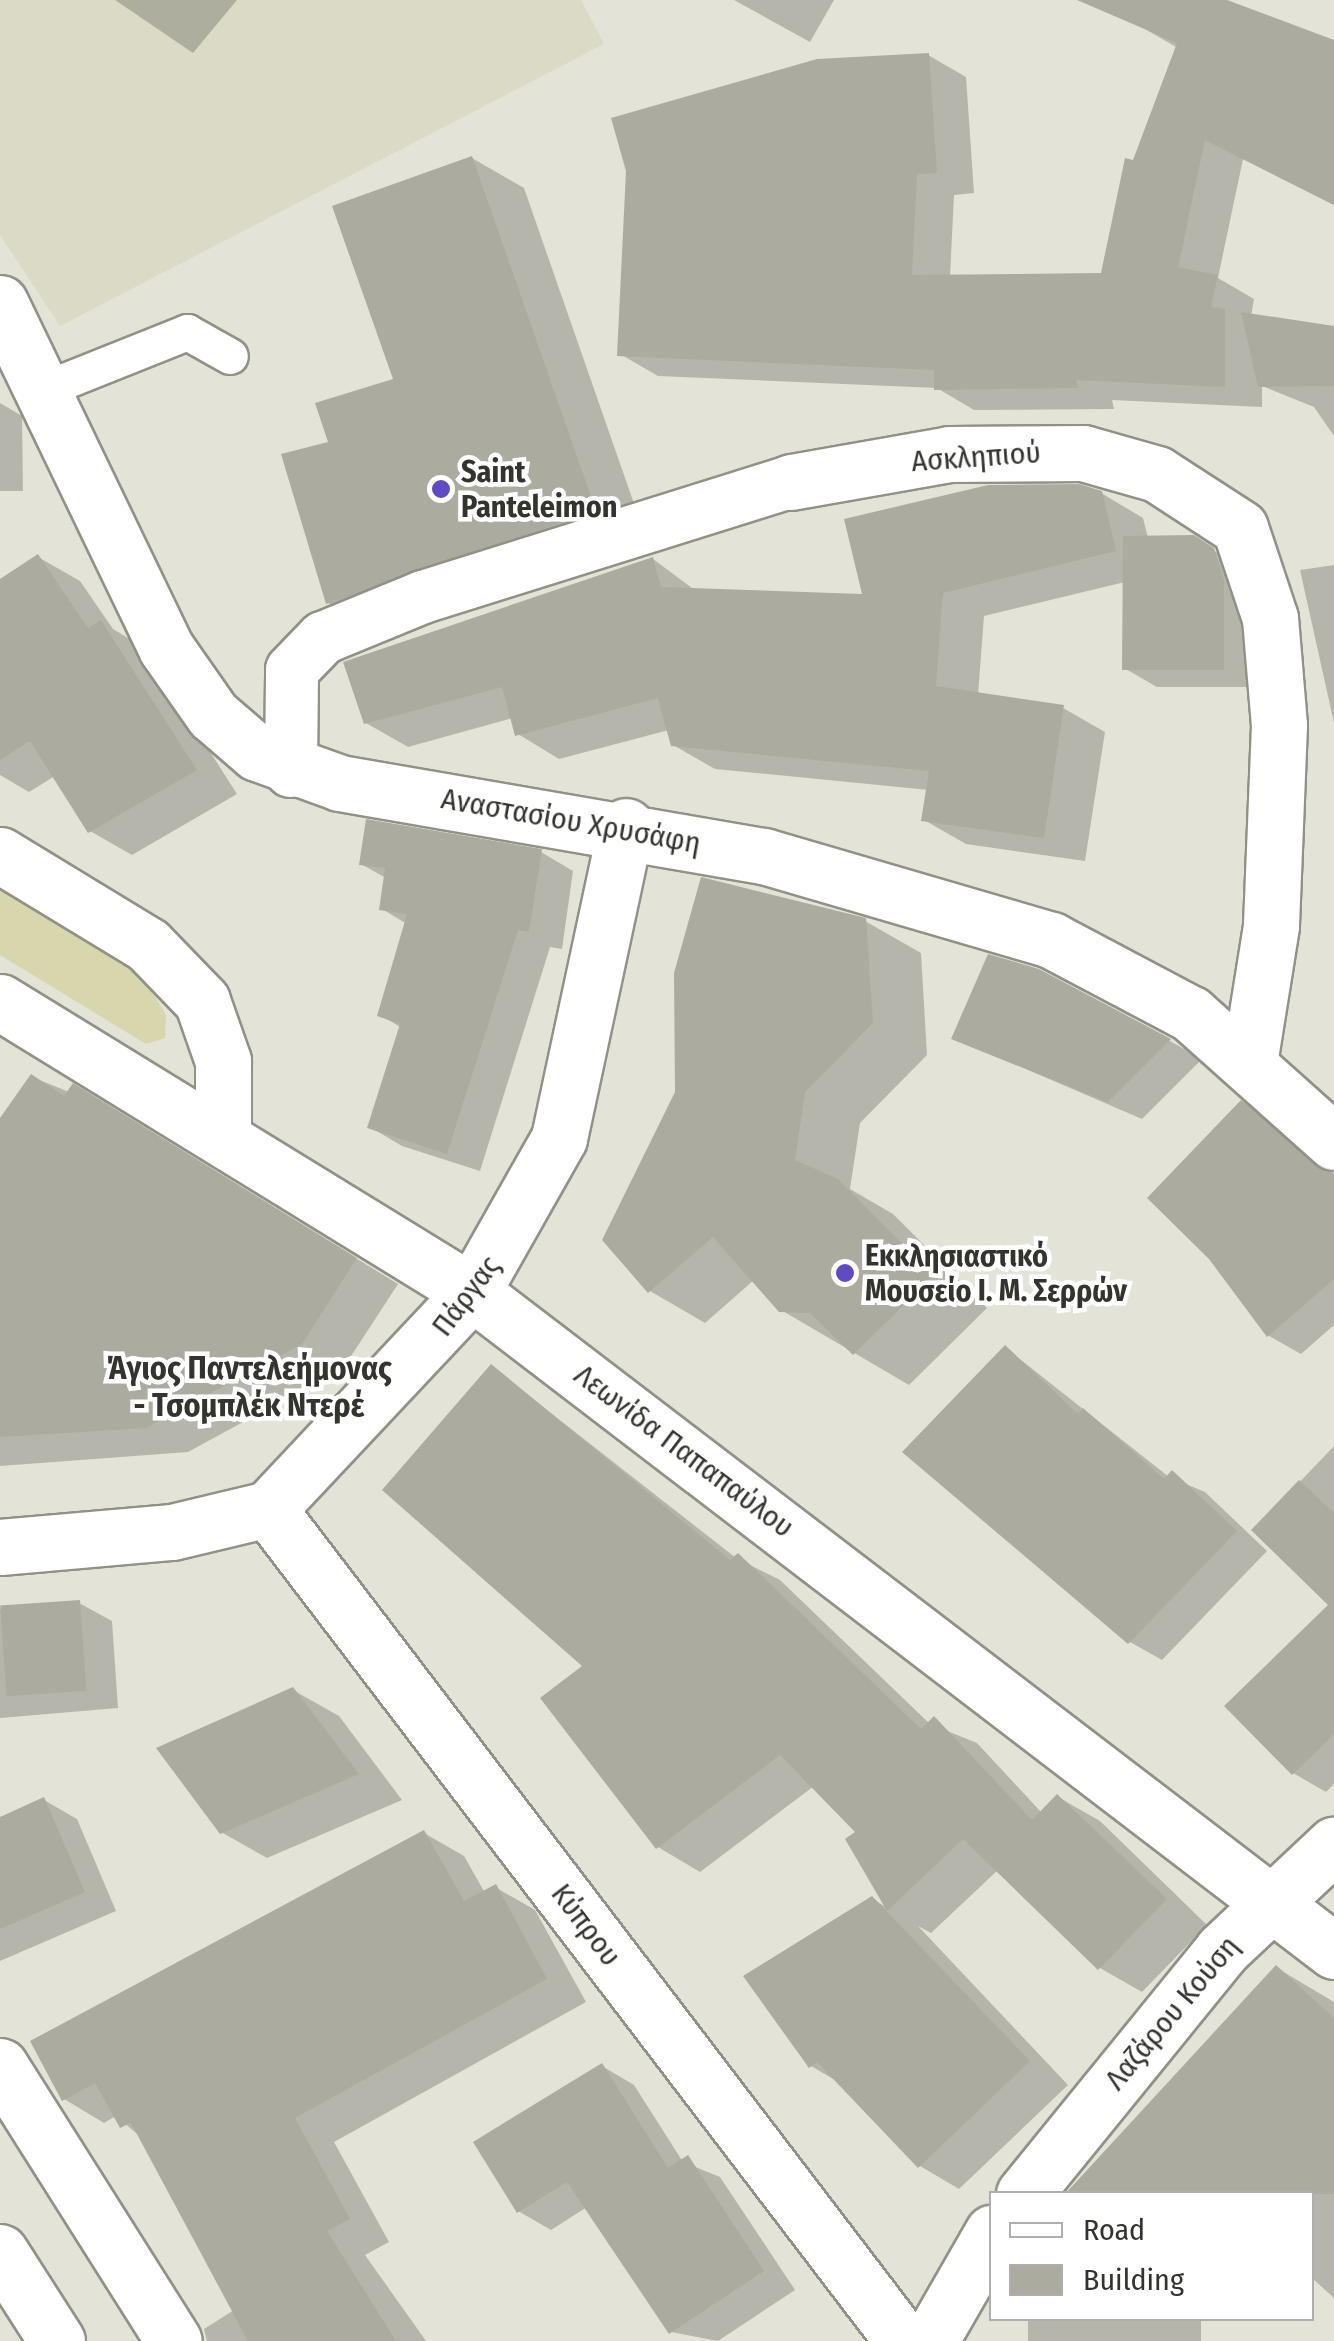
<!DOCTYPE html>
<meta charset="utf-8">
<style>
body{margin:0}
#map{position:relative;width:1334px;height:2341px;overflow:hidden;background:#e3e3d7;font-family:"Fira Sans Condensed",sans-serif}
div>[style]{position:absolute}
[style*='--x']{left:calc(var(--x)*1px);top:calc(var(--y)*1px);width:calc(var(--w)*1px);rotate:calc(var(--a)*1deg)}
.built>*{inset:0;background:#dadac6}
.green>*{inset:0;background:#d7d6ac}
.shadow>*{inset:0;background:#0003;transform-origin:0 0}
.building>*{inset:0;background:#abab9f;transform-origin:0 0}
.roads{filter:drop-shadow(2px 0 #929186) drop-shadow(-2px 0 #929186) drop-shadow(0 2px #929186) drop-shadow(0 -2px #929186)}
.service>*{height:35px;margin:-17.5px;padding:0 17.5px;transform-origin:17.5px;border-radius:17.5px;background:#fff}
.pedestrian>*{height:52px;margin:-26px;padding:0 26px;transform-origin:26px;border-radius:26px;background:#fff}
.minor>*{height:55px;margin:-27.5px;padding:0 27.5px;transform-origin:27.5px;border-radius:27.5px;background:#fff}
.secondary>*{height:55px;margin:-27.5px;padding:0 27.5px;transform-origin:27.5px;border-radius:27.5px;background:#fff}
.dots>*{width:28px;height:28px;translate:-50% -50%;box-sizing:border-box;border:5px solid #fff;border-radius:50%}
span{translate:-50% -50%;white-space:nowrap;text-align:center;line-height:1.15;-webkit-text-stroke:9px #fff;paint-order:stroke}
.street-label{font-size:30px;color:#34342f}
.poi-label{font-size:30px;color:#34342f;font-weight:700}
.left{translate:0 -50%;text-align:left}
.neighbourhood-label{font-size:32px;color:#34342f;font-weight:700}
.legend{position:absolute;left:989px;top:2191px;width:325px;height:130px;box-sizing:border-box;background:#fff;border:2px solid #aeaeac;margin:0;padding:12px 18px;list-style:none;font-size:30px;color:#34342f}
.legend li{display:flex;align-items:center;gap:20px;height:50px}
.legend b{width:50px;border:2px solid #aeaeac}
</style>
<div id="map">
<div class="built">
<div style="clip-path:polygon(0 0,581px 0,604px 44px,60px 326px,0 235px)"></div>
</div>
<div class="green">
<div style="clip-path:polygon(0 888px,143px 977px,166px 1015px,165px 1038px,146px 1044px,0 955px)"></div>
</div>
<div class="shadow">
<div style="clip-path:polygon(115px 0,237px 0,193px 53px)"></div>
<div style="clip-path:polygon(734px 0,834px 0,810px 42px)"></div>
<div style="clip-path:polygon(1153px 0,1220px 0,1334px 42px,1334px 205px,1243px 159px,1218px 278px,1254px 299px,1251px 316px,1334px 328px,1334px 436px,1314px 407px,1262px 386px,1262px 407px,1112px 400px,1114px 409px,974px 410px,937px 388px,658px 376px,620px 354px,928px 55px,966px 77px,974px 193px,954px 195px,950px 277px,1103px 276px,1178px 48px,1143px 28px)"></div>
<div style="clip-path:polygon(472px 158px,524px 188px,647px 541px,380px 633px,328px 603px,331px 443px,396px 381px)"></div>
<div style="clip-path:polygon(0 403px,22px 416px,23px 491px,0 491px)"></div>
<div style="clip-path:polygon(1101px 493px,1143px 518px,1148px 538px,1193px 538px,1246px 570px,1256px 687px,1157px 687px,1124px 668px,1125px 582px,984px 616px,978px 695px,1063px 708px,1105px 732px,1085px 861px,966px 844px,924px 820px,929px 790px,715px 769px,673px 745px,669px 730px,559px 759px,518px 734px,513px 718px,408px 747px,366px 723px,653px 559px,696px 591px,865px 597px)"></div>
<div style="clip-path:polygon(38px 557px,80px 581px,113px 629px,143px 647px,237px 794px,132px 855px,90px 831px,55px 776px,29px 792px,0 775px,0 582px)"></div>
<div style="clip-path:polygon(1334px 565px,1334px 723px,1300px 570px)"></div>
<div style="clip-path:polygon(541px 852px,573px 871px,562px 949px,550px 947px,480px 1171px,402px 1146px,370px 1127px,402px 1028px,380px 1015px,407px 924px,382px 909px,386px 878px,361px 864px)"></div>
<div style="clip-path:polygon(865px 921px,921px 953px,927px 1055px,860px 1123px,850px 1189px,893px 1214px,987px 1308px,909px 1385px,781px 1310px,754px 1280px,705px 1323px,650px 1291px)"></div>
<div style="clip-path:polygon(1038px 971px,1170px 1041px,1202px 1059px,1142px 1119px,954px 1038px)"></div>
<div style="clip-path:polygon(32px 1077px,116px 1111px,398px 1284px,344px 1367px,188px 1452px,0 1466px,0 1123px)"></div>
<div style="clip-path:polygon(1241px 1104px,1334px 1174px,1334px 1325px,1301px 1354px,1269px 1336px,1211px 1258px)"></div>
<div style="clip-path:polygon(1006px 1348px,1169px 1477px,1205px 1492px,1267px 1551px,1162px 1660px,1130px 1642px)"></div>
<div style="clip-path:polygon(492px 1367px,736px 1558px,780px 1580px,930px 1724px,977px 1743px,1042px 1813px,1058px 1797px,1100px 1821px,1207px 1925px,1142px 1992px,1100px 1968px,998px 1870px,931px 1933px,918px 1926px,1068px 2085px,959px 2189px,920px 2166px,840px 2083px,811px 2066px,872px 1899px,888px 1908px,859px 1832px,814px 1786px,700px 1872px,658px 1847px,586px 1666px)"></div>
<div style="clip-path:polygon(1334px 1446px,1334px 1784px,1326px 1792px,1293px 1773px,1332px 1605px,1254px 1530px)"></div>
<div style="clip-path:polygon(79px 1603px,112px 1621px,118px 1708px,0 1718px,0 1609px)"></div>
<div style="clip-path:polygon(293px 1690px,339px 1716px,402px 1800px,267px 1858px,221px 1832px)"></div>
<div style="clip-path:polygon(44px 1800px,77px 1819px,116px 1911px,0 1961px,0 1819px)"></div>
<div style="clip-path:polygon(424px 1833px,464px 1856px,485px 1893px,495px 1887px,535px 1910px,586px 2002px,334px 2142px,389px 2242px,365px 2255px,426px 2341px,207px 2341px,204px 2329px,234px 2310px,142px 2138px,116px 2116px,104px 2123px,64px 2099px)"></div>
<div style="clip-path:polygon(1277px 1968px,1334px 2002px,1334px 2298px,1312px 2278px,1312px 2194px)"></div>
<div style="clip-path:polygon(602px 2066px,634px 2085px,683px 2162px,720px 2177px,795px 2290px,718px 2341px,671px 2332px,587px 2207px,551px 2230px,518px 2211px)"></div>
<div style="left:1028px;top:2318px;width:173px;height:23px"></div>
</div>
<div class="building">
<div style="clip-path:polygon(1077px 0,1227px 0,1334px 40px,1334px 205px,1205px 140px,1178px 267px,1218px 275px,1211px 307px,1225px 309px,1225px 387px,1076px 380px,1078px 388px,934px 390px,934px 370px,617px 356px,626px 171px,611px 118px,817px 59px,929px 53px,937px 173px,917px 174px,912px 275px,1101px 273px,1125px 158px,1133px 160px,1177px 43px)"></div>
<div style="clip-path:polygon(472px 156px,596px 511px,326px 604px,281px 454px,328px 442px,315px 403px,393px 379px,332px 206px)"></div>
<div style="clip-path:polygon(1241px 312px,1334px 326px,1334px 386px,1258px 387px)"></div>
<div style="clip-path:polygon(1079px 484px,1102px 491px,1116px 551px,943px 593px,936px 686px,1064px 705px,1044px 838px,921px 821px,929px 771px,671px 746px,658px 698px,515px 736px,502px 687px,364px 724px,343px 662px,653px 557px,661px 587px,862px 594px,844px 519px,988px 485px)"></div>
<div style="clip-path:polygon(1194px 535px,1214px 548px,1224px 580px,1224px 670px,1122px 670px,1123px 536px)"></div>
<div style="clip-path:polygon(38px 554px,88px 628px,101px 620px,197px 770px,88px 833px,30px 741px,0 760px,0 579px)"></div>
<div style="clip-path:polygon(366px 819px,542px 849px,529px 932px,518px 930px,447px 1154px,367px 1128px,400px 1024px,377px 1016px,407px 914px,379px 910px,385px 868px,359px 865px)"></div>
<div style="clip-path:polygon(701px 877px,866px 918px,873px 1023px,805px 1092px,795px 1160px,838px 1179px,934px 1275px,853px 1355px,810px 1313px,779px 1312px,713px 1237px,648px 1293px,602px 1240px,675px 1092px,674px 973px)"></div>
<div style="clip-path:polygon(988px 954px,1039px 969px,1171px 1039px,1108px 1102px,951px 1039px)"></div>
<div style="clip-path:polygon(31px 1074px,64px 1096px,73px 1083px,357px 1258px,302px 1344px,146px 1428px,0 1437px,0 1118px)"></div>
<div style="clip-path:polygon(1241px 1100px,1334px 1174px,1334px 1279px,1267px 1337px,1209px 1259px,1147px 1198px)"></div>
<div style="clip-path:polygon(1005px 1345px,1078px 1414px,1083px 1408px,1164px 1479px,1172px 1470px,1237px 1531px,1128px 1644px,902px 1452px)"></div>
<div style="clip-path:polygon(491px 1364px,730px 1560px,738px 1553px,921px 1729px,934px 1716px,1032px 1820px,1057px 1794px,1167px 1899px,1098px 1970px,963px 1839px,887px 1911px,845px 1839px,855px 1832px,780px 1755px,656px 1849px,540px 1698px,582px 1666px,382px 1490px)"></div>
<div style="clip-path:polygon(1299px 1480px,1334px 1513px,1334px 1734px,1292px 1775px,1224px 1706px,1328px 1605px,1251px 1530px)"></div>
<div style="left:80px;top:1600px;width:91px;height:80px;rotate:86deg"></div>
<div style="clip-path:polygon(293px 1687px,359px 1774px,220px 1834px,156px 1748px)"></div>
<div style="clip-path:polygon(44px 1797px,85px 1892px,0 1929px,0 1817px)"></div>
<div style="clip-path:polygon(424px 1830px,464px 1901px,496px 1884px,547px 1979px,295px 2118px,350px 2219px,327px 2231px,396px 2341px,248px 2341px,131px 2123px,120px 2128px,95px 2083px,62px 2101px,30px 2041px)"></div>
<div style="clip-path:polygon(872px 1896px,1030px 2061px,918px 2168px,817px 2062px,809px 2068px,743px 1976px)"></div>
<div style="clip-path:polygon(1276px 1965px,1334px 2018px,1334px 2194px,1065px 2194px)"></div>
<div style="clip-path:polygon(602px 2063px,668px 2168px,688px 2155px,764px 2271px,669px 2334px,567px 2182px,517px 2213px,473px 2142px)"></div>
</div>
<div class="roads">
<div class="service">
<div style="--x:47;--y:388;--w:151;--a:-21.8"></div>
<div style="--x:187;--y:332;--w:49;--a:29.2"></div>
</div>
<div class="pedestrian">
<div style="--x:291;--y:771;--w:101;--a:-89.4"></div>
<div style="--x:292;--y:670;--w:45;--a:-45.9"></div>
<div style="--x:323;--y:638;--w:108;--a:-22.3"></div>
<div style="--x:423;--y:597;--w:386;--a:-17.4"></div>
</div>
<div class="minor">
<div style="--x:0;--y:303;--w:383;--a:64.3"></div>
<div style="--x:166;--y:648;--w:82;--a:55"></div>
<div style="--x:213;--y:715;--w:58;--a:40.8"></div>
<div style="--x:257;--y:753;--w:88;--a:19.9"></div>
<div style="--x:340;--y:783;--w:430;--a:9.8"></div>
<div style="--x:764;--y:856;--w:299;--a:16.3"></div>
<div style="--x:1051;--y:940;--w:158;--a:27.9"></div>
<div style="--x:1191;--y:1014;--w:192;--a:41.8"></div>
<div style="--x:791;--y:482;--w:160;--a:-10"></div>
<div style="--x:949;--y:454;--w:134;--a:-0.4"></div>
<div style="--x:1083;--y:453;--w:77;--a:15.8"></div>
<div style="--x:1157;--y:474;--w:99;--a:33"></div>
<div style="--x:1240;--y:528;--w:95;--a:71.6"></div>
<div style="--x:1270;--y:618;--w:107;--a:85.2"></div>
<div style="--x:1279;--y:725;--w:201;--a:92.3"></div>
<div style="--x:1271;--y:926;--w:139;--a:99.1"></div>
<div style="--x:0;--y:855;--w:173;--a:31.3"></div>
<div style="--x:148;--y:945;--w:78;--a:46"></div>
<div style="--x:202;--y:1001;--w:64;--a:70.7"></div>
<div style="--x:223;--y:1061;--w:74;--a:90"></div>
<div style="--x:472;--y:1292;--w:177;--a:-60.5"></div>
<div style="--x:559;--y:1138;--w:319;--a:-77.9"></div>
<div style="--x:0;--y:1547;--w:173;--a:-5"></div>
<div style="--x:172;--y:1532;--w:99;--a:-13.5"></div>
<div style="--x:0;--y:2066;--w:325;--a:57.7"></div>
<div style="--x:1024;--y:2194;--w:314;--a:-50.9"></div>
<div style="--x:1222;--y:1950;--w:154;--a:-43.2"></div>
<div style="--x:0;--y:2252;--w:106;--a:57.4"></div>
<div style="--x:930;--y:2341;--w:125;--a:-60.1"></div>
</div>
<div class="secondary">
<div style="--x:0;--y:1002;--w:554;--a:31.57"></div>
<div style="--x:472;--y:1292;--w:1085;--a:37.4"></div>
<div style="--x:472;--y:1292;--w:298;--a:133.2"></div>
<div style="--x:268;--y:1509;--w:1047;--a:52.65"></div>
</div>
</div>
<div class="dots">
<div style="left:441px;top:489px;background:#604bc3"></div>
<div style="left:845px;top:1273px;background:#604bc3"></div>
</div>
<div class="street-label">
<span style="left:976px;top:457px;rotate:-4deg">Ασκληπιού</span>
<span style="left:571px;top:821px;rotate:10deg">Αναστασίου Χρυσάφη</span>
<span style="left:466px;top:1296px;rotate:-53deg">Πάργας</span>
<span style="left:684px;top:1451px;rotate:37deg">Λεωνίδα Παπαπαύλου</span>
<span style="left:586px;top:1925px;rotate:53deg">Κύπρου</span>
<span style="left:1172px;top:2013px;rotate:-50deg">Λαζάρου Κούση</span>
</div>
<div class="poi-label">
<span class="left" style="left:461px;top:489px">Saint<br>Panteleimon</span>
<span class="left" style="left:865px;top:1273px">Εκκλησιαστικό<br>Μουσείο Ι. Μ. Σερρών</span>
</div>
<div class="neighbourhood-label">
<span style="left:249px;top:1387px">Άγιος Παντελεήμονας<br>- Τσομπλέκ Ντερέ</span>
</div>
<ul class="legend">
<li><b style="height:12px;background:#fff"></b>Road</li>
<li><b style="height:28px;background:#abab9f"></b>Building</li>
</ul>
</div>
